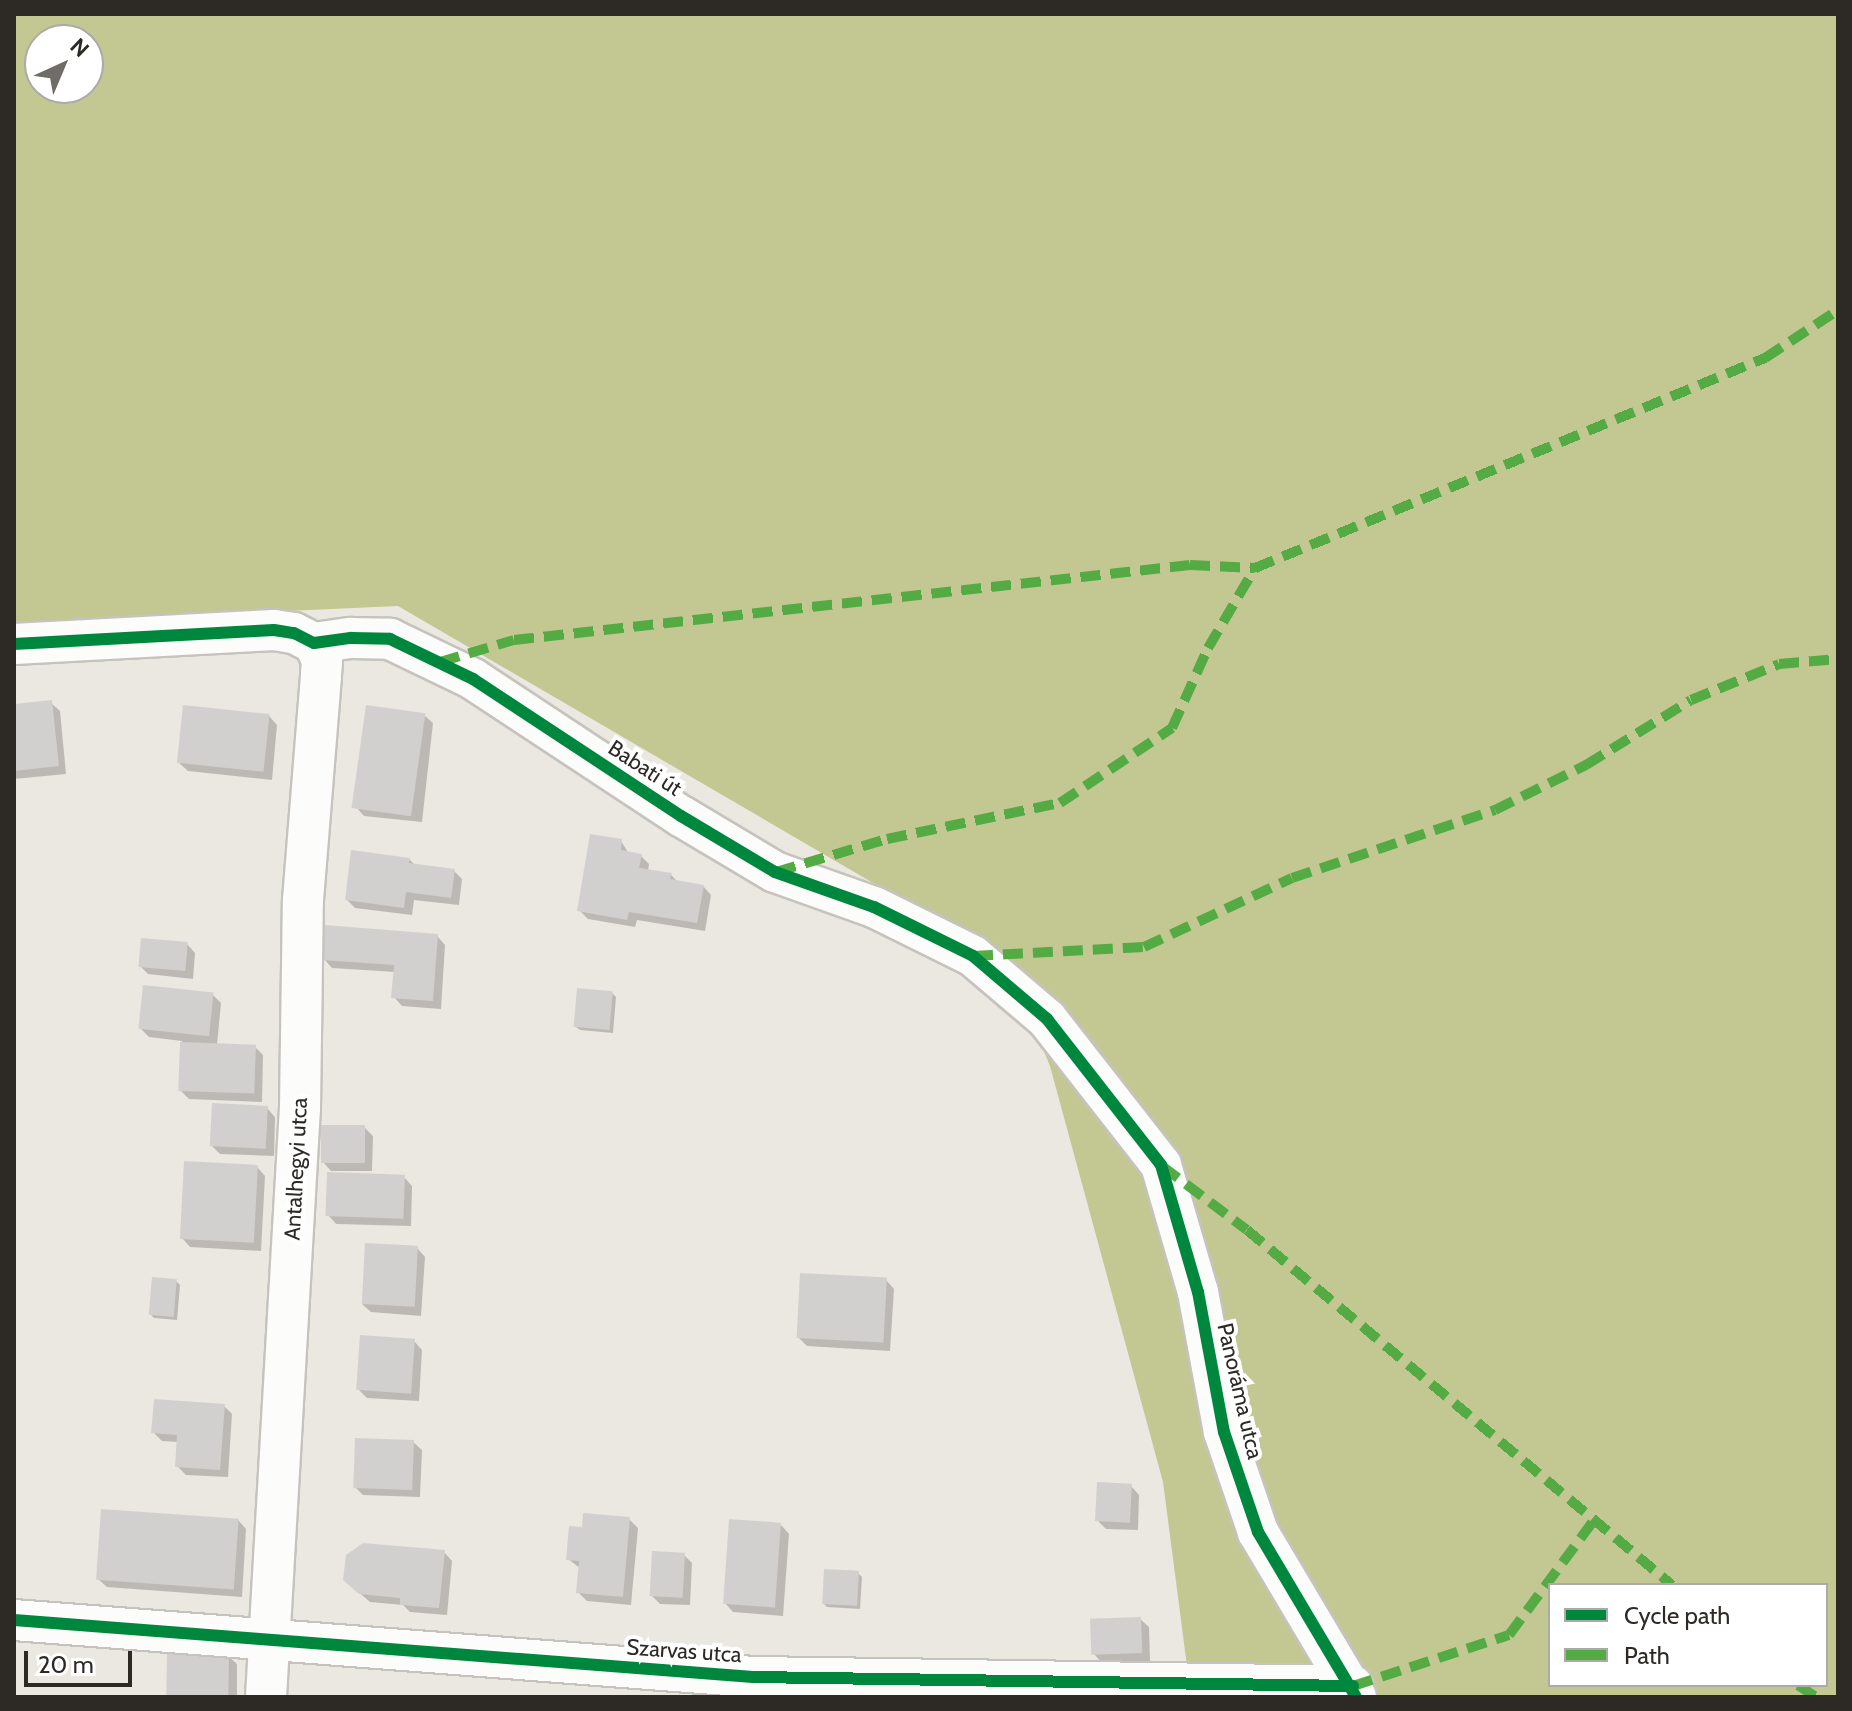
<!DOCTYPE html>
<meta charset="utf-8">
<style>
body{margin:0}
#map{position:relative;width:1852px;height:1711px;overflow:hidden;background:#ebe8e1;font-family:Cabin,sans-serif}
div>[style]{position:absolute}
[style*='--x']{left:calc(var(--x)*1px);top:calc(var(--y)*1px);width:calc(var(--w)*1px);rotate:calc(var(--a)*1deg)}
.forest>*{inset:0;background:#c3c892}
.shadow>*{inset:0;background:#0003}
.building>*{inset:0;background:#d2d0cf;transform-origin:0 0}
.roads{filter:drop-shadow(2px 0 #c6c3be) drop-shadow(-2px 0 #c6c3be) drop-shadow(0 2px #c6c3be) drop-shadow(0 -2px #c6c3be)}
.minor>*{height:40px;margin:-20px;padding:0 20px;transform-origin:20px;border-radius:20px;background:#fcfcfa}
.quiet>*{height:10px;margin-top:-5px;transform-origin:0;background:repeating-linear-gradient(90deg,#54ab44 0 20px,transparent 0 30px)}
.cycleway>*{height:12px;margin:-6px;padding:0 6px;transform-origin:6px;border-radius:6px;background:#00873e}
span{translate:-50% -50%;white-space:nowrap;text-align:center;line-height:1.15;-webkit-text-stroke:8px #fff;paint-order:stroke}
.street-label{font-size:22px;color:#2d2a26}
.frame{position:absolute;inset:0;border:16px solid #2d2a26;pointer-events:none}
.legend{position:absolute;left:1548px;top:1583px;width:280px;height:104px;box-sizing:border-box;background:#fff;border:2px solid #abaaa8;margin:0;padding:10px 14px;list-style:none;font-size:24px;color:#2d2a26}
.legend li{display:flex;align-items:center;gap:16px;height:40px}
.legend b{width:40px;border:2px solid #abaaa8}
.north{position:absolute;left:24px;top:24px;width:80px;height:80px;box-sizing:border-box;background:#fff;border:2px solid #abaaa8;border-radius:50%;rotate:44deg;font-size:22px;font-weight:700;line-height:32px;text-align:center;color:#2d2a26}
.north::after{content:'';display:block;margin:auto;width:28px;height:36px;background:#706c67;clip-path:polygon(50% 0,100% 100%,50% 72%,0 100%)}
.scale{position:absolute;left:24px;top:1651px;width:108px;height:36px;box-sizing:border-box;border:4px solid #2d2a26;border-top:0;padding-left:10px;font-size:24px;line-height:28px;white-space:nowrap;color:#2d2a26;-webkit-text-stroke:6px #fff;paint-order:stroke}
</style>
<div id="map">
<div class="forest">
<div style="clip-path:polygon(evenodd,14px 14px,1838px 14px,1838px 1697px,1191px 1697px,1163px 1482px,1050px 1066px,1007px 961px,398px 606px,14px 623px,14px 14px,40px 40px,88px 40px,88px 88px,40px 88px,40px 40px,14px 14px,1550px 1585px,1826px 1585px,1826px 1685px,1550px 1685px,1550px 1585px)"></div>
</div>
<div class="shadow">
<div style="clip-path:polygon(51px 703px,60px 711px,66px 774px,14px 779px,14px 706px)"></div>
<div style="clip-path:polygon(424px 715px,433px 723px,422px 822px,364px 816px,356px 807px)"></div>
<div style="clip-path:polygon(269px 716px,277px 725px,272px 780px,188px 771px,179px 763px)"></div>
<div style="clip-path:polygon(621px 841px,629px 854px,641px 856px,649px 864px,648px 871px,671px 875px,679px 883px,703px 886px,711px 895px,705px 931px,637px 920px,635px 927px,588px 919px,580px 911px)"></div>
<div style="clip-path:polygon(409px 859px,415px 865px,454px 871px,462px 879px,459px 905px,414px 900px,412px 915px,355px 908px,347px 900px)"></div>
<div style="clip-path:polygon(437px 936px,445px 945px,441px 1009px,402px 1006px,394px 997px,395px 972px,332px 968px,324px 959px)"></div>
<div style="clip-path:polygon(187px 944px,195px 953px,193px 979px,148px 974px,140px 966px)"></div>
<div style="clip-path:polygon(612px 993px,616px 997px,613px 1033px,580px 1030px,576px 1027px)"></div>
<div style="clip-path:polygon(213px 995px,221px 1003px,217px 1045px,255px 1047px,263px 1055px,262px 1102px,189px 1099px,181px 1091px,182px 1041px,149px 1037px,141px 1029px)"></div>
<div style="clip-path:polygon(267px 1108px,275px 1117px,274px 1156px,220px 1154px,211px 1145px)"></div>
<div style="clip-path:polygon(364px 1127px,373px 1136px,372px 1171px,331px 1171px,323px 1162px)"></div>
<div style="clip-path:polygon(257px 1167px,265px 1176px,261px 1251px,190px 1247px,182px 1238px)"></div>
<div style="clip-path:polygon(404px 1177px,412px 1186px,411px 1226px,336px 1224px,328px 1215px)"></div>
<div style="clip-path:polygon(417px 1248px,425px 1257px,421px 1316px,371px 1312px,362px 1304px)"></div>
<div style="clip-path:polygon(886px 1280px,894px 1289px,890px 1351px,807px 1346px,798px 1337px)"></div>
<div style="clip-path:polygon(176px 1281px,180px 1285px,177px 1320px,154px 1318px,150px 1314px)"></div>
<div style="clip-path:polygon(414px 1341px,422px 1350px,419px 1401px,367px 1398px,358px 1389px)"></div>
<div style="clip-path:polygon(224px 1406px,232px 1414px,228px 1477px,186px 1475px,177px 1466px,179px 1442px,162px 1441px,153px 1432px)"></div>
<div style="clip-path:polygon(413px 1442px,422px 1450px,420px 1497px,363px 1495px,355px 1487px)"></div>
<div style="clip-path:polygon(1131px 1486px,1139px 1495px,1138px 1530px,1106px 1529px,1097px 1520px)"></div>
<div style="clip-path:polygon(629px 1519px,638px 1528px,631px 1605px,587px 1601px,578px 1592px,580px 1568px,568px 1559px,584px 1529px)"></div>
<div style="clip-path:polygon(238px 1520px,246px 1529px,242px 1597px,107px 1587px,98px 1579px)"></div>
<div style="clip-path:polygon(781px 1525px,789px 1534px,783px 1616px,733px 1612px,725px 1603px)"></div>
<div style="clip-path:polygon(444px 1552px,452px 1561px,447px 1615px,410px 1612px,403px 1605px,370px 1602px,355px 1589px)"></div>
<div style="clip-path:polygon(684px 1555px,692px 1563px,690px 1605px,660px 1604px,651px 1595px)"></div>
<div style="clip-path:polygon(858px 1573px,862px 1577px,860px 1609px,827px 1607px,824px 1604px)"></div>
<div style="clip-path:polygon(1140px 1619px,1149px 1627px,1150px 1661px,1102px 1663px,1094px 1654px)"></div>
<div style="clip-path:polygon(228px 1656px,237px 1664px,237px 1697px,169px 1697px)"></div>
</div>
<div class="building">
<div style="clip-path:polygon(52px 700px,59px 766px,14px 771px,14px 704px)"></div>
<div style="left:183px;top:705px;width:87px;height:58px;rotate:6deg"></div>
<div style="left:366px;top:705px;width:60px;height:104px;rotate:8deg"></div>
<div style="clip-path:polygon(590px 834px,622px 839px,621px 850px,642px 854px,639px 868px,672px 873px,670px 879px,704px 885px,697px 923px,629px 912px,627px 920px,577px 911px)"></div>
<div style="clip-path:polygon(351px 850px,410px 858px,409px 863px,455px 869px,451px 898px,406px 892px,404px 908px,345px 900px)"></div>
<div style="clip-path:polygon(325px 925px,438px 934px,433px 1001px,391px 998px,394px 965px,322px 960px)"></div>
<div style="left:141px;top:938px;width:47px;height:29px;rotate:5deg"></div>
<div style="left:143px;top:985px;width:71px;height:44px;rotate:6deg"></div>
<div style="left:577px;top:988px;width:36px;height:39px;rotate:5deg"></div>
<div style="left:180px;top:1042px;width:76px;height:49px;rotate:2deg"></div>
<div style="left:212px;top:1103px;width:56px;height:43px;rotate:3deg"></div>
<div style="left:321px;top:1125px;width:44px;height:38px"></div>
<div style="left:184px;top:1161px;width:74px;height:78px;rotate:3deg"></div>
<div style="left:327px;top:1172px;width:78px;height:44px;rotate:2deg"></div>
<div style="left:365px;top:1243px;width:53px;height:61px;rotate:3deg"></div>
<div style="left:800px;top:1273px;width:87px;height:65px;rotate:3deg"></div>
<div style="left:152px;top:1277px;width:25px;height:38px;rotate:5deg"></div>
<div style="left:360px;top:1335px;width:55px;height:55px;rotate:4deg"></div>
<div style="clip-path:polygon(154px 1399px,225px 1404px,220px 1470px,175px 1467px,177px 1435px,151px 1433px)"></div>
<div style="left:355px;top:1438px;width:59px;height:50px;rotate:2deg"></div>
<div style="left:1097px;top:1482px;width:35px;height:39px;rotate:3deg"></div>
<div style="left:101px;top:1509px;width:138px;height:71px;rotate:4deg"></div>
<div style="clip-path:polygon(583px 1513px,630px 1517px,623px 1597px,576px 1593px,579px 1561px,566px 1560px,569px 1526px,582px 1527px)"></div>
<div style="left:729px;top:1519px;width:52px;height:85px;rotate:4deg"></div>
<div style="clip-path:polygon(363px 1543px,445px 1550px,439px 1608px,400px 1605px,400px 1598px,359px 1594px,343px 1580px,346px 1555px)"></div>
<div style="left:652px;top:1551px;width:33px;height:45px;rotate:3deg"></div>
<div style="left:824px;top:1569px;width:35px;height:35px;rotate:3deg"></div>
<div style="left:1141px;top:1617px;width:36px;height:51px;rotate:88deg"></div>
<div style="left:167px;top:1653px;width:62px;height:44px;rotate:1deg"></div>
</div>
<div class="roads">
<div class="minor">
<div style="--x:14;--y:644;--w:260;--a:-3.1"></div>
<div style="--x:274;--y:630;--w:20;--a:9"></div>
<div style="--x:294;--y:633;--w:22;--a:27"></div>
<div style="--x:314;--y:643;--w:37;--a:-8"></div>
<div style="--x:351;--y:638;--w:39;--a:1"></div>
<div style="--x:390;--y:639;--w:92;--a:25.7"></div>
<div style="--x:473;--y:679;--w:249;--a:33.4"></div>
<div style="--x:681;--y:816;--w:109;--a:30.8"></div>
<div style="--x:775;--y:872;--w:105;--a:19.5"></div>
<div style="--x:874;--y:907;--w:110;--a:26.3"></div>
<div style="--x:973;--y:956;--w:97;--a:40.4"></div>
<div style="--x:1047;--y:1019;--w:185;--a:52"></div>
<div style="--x:1161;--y:1165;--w:132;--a:73.8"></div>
<div style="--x:1198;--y:1292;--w:142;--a:79.5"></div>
<div style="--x:1224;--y:1432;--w:106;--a:71.2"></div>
<div style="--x:1258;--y:1532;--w:192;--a:59.3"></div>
<div style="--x:14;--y:1620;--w:741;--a:4.41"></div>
<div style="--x:753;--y:1677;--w:600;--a:0.86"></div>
<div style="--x:266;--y:1697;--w:590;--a:-86.7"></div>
<div style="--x:300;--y:1108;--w:208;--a:-89.2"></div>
<div style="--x:303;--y:900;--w:226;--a:-85.4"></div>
<div style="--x:321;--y:675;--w:15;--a:-86"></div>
<div style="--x:322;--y:660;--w:19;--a:-115"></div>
</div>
</div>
<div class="quiet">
<div style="--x:440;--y:662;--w:77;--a:-16.6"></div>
<div style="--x:514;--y:640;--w:680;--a:-6.33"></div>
<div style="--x:1190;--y:565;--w:65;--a:2.6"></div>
<div style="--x:1255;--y:568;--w:552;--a:-22.38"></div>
<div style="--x:1765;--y:358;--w:87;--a:-33.3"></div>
<div style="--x:776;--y:872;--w:116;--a:-16.6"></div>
<div style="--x:887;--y:839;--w:177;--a:-11.8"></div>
<div style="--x:1060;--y:803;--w:135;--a:-33.8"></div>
<div style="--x:1172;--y:728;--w:88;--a:-65.8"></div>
<div style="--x:1208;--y:648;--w:93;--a:-59.6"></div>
<div style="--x:973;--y:956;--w:171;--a:-3"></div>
<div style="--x:1144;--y:947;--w:163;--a:-25"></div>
<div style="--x:1292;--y:878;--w:214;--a:-18.5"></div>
<div style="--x:1495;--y:810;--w:102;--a:-26.3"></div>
<div style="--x:1586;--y:765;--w:123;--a:-31.8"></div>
<div style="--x:1691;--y:700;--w:95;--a:-22.2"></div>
<div style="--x:1779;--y:664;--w:59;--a:-4.8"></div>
<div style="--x:1162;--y:1166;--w:106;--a:37"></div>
<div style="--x:1247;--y:1230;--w:554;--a:39.87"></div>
<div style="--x:1798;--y:1685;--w:22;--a:34"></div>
<div style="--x:1353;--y:1686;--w:164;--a:-18.1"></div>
<div style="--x:1509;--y:1635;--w:143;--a:-53.5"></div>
</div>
<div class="cycleway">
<div style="--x:14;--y:644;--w:260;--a:-3.1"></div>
<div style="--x:274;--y:630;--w:20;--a:9"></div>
<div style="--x:294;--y:633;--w:22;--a:27"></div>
<div style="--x:314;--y:643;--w:37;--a:-8"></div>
<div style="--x:351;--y:638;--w:39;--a:1"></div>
<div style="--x:390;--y:639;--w:92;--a:25.7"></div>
<div style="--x:473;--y:679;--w:249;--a:33.4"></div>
<div style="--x:681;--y:816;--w:109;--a:30.8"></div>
<div style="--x:775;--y:872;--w:105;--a:19.5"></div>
<div style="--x:874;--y:907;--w:110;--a:26.3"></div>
<div style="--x:973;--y:956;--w:97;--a:40.4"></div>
<div style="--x:1047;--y:1019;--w:185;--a:52"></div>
<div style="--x:1161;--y:1165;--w:132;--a:73.8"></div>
<div style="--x:1198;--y:1292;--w:142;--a:79.5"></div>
<div style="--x:1224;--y:1432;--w:106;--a:71.2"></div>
<div style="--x:1258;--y:1532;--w:192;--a:59.3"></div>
<div style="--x:14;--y:1620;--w:741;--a:4.41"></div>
<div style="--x:753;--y:1677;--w:600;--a:0.86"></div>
</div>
<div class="street-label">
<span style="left:645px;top:768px;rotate:33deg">Babati út</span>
<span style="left:296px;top:1169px;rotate:-87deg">Antalhegyi utca</span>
<span style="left:1240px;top:1391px;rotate:77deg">Panoráma utca</span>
<span style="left:684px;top:1651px;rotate:4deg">Szarvas utca</span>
</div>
<div class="frame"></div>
<ul class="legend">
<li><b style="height:10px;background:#00873e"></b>Cycle path</li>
<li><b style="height:10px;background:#54ab44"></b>Path</li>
</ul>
<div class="north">N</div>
<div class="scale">20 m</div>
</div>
